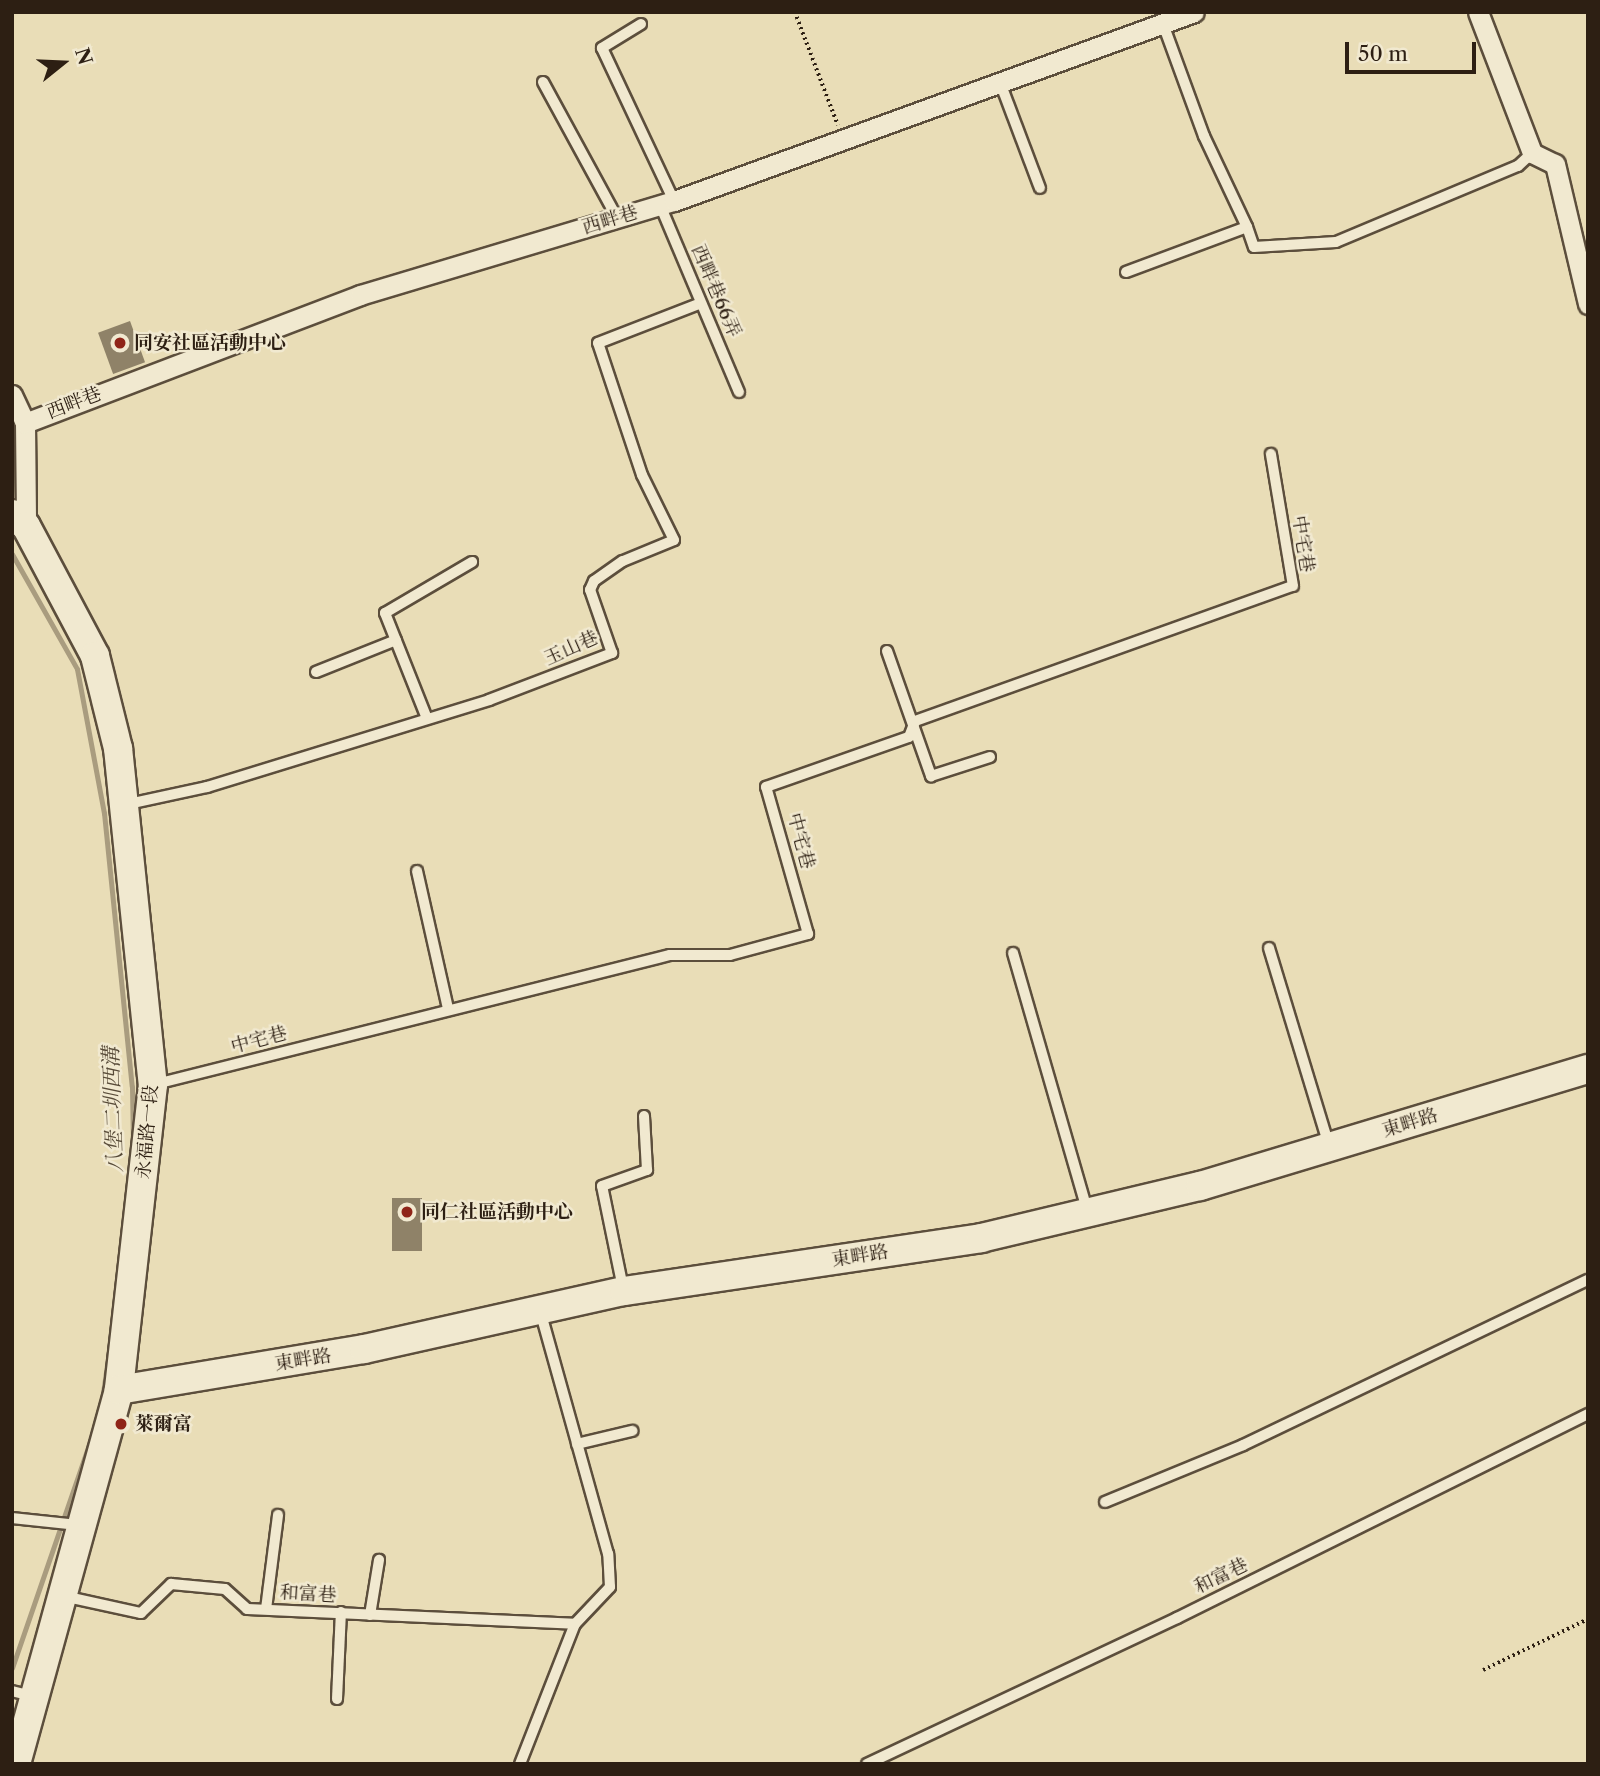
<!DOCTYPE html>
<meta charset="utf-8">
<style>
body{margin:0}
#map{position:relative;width:1600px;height:1776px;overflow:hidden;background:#e9ddb7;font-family:"Libre Caslon Text","Noto Serif TC",serif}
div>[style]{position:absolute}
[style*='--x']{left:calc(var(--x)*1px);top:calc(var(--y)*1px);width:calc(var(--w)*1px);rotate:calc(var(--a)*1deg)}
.stream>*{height:5px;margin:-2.5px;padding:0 2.5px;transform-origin:2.5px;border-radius:2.5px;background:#a99c7f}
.building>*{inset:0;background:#8f8268;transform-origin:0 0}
.path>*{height:3.5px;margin-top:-1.75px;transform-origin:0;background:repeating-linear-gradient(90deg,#2d1f13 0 2px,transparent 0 5.5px)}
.roads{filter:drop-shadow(2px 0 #5c4e3c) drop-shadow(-2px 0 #5c4e3c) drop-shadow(0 2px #5c4e3c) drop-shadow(0 -2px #5c4e3c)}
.lane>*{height:10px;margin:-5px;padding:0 5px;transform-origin:5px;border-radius:5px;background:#f1e9d0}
.street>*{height:19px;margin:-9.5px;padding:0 9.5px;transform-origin:9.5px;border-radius:9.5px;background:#f1e9d0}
.secondary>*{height:28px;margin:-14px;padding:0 14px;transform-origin:14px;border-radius:14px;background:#f1e9d0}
.dots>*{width:19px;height:19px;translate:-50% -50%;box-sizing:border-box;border:4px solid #f1e9d0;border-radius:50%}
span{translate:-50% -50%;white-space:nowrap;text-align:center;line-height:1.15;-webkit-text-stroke:5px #f1e9d0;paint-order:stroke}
.street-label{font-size:19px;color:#2d1f13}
.poi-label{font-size:19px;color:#2d1f13;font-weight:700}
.left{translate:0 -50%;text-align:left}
.water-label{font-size:21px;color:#584b39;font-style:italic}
.frame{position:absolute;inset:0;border:14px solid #2d1f13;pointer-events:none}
.north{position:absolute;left:28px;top:28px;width:70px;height:70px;-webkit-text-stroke:5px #f1e9d0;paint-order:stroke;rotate:72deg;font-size:19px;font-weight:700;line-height:28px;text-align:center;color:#2d1f13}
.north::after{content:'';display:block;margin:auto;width:24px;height:32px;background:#2d1f13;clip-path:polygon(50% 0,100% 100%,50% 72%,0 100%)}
.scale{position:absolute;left:1345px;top:42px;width:131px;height:32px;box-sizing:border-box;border:4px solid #2d1f13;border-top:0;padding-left:9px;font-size:21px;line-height:24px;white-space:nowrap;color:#2d1f13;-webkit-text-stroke:5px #f1e9d0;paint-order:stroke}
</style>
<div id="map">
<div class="stream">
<div style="--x:12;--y:554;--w:132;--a:60.5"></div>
<div style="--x:77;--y:669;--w:147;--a:79.4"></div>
<div style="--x:104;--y:813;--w:275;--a:84.2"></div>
<div style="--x:132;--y:1087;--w:56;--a:89"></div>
<div style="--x:102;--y:1400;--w:71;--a:-81.9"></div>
<div style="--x:12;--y:1668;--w:245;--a:-71"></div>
</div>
<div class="building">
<div style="left:130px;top:321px;width:44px;height:34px;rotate:70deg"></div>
<div style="left:392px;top:1198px;width:30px;height:53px"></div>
</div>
<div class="path">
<div style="--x:795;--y:12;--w:121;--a:69.2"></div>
<div style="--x:1483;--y:1670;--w:117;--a:-25.9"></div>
</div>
<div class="roads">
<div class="lane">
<div style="--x:641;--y:24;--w:46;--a:148.4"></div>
<div style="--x:602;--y:48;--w:169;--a:64.8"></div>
<div style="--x:543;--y:82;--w:155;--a:61.4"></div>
<div style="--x:1001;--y:85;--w:110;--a:69.3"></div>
<div style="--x:660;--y:205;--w:203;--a:67.1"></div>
<div style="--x:1247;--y:227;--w:21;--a:71"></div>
<div style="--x:1254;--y:247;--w:82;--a:-3.5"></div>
<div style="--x:1336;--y:242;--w:197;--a:-22.7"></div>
<div style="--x:1518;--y:166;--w:19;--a:-43"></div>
<div style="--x:1126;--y:272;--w:129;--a:-20.4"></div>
<div style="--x:1247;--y:227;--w:101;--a:-115.3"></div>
<div style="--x:1204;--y:136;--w:119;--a:-110.1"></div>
<div style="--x:887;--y:651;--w:133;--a:70.6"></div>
<div style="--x:931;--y:776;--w:62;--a:-17.9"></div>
<div style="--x:316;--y:672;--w:86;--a:-21.8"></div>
<div style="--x:426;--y:716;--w:111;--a:-111.7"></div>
<div style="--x:385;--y:613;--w:101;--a:-30.4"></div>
<div style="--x:128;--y:804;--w:81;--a:-12.1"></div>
<div style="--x:207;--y:787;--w:295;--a:-17.1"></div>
<div style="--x:489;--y:700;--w:132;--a:-20.9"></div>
<div style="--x:612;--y:653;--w:67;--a:-109.2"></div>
<div style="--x:590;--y:590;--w:10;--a:-66"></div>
<div style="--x:594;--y:581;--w:35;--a:-35"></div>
<div style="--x:623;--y:561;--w:55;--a:-22.4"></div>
<div style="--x:674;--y:540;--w:72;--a:-116.2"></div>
<div style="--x:642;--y:475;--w:139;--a:-108.4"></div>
<div style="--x:598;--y:343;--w:110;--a:-21.2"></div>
<div style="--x:417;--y:871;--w:141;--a:77.3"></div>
<div style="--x:1269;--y:948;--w:207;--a:73.1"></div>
<div style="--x:1013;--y:953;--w:266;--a:73.9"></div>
<div style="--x:156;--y:1084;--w:530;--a:-14.09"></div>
<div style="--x:670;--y:955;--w:60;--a:0"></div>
<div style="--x:730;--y:955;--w:81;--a:-15.1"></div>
<div style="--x:808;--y:934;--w:153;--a:-105.9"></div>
<div style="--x:766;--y:787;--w:151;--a:-19.3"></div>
<div style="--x:909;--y:737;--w:17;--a:-69"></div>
<div style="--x:915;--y:721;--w:401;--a:-19.7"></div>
<div style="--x:1293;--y:586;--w:134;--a:-99.5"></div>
<div style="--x:623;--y:1288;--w:104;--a:-101.6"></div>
<div style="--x:602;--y:1186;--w:48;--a:-19.6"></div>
<div style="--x:647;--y:1170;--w:54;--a:-93.2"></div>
<div style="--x:577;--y:1444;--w:57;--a:-13.3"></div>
<div style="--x:1105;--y:1502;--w:149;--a:-22.4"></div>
<div style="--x:1243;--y:1445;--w:382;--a:-25.6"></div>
<div style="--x:12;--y:1518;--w:66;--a:6.1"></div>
<div style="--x:63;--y:1596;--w:80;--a:12.3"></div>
<div style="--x:141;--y:1613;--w:42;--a:-44"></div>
<div style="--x:171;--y:1584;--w:54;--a:5.3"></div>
<div style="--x:225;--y:1589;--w:30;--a:42"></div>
<div style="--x:247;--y:1609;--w:328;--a:2.6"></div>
<div style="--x:266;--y:1609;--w:95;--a:-82.7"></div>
<div style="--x:370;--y:1615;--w:56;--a:-80.7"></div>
<div style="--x:12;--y:1691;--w:21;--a:14"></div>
<div style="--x:337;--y:1699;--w:87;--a:-87.4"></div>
<div style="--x:520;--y:1764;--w:150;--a:-68.6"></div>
<div style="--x:575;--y:1624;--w:51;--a:-46.6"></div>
<div style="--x:610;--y:1587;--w:33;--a:-93"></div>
<div style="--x:608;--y:1554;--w:252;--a:-105.6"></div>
<div style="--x:867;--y:1764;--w:343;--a:-25.2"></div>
<div style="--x:1177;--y:1618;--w:459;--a:-26.4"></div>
</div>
<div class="street">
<div style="--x:1478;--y:12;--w:151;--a:69"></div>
<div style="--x:1532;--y:153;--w:25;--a:26"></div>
<div style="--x:1555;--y:164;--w:144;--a:76.7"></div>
<div style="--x:12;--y:395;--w:31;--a:65"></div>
<div style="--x:25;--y:423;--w:103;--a:89.4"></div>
<div style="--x:25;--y:423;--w:359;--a:-20.9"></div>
<div style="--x:360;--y:295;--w:328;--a:-16.7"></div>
<div style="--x:674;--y:201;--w:553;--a:-19.97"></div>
</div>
<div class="secondary">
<div style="--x:12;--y:514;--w:18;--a:41"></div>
<div style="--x:26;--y:526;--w:147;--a:62"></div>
<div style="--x:95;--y:656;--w:95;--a:76"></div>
<div style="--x:118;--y:748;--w:339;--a:84.1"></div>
<div style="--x:153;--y:1085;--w:307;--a:96.4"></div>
<div style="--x:119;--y:1390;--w:388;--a:105.4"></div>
<div style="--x:119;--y:1390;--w:248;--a:-9.5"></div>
<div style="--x:364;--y:1349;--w:266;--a:-12.6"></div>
<div style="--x:624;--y:1291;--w:361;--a:-8.4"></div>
<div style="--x:981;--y:1238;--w:225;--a:-13.4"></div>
<div style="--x:1200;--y:1186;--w:405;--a:-16.8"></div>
</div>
</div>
<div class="dots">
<div style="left:120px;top:343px;background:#8f2418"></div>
<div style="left:407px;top:1212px;background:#8f2418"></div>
<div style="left:121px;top:1424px;background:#8f2418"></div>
</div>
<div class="street-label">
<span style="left:610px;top:220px;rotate:-17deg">西畔巷</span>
<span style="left:716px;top:291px;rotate:67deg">西畔巷66弄</span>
<span style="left:74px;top:403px;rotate:-21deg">西畔巷</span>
<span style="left:1303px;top:544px;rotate:81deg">中宅巷</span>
<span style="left:571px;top:648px;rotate:-24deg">玉山巷</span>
<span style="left:801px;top:841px;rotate:75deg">中宅巷</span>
<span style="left:259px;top:1040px;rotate:-15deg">中宅巷</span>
<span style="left:1410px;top:1123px;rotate:-17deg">東畔路</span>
<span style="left:147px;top:1132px;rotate:-85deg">永福路一段</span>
<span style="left:860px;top:1256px;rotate:-9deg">東畔路</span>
<span style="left:303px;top:1360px;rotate:-9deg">東畔路</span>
<span style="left:1221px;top:1576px;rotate:-26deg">和富巷</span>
<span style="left:308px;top:1594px;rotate:3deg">和富巷</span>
</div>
<div class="poi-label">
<span class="left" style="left:134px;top:343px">同安社區活動中心</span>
<span class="left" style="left:421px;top:1212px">同仁社區活動中心</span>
<span class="left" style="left:135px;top:1424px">萊爾富</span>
</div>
<div class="water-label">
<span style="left:113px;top:1110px;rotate:-92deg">八堡二圳西溝</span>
</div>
<div class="frame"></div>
<div class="north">N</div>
<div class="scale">50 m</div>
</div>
